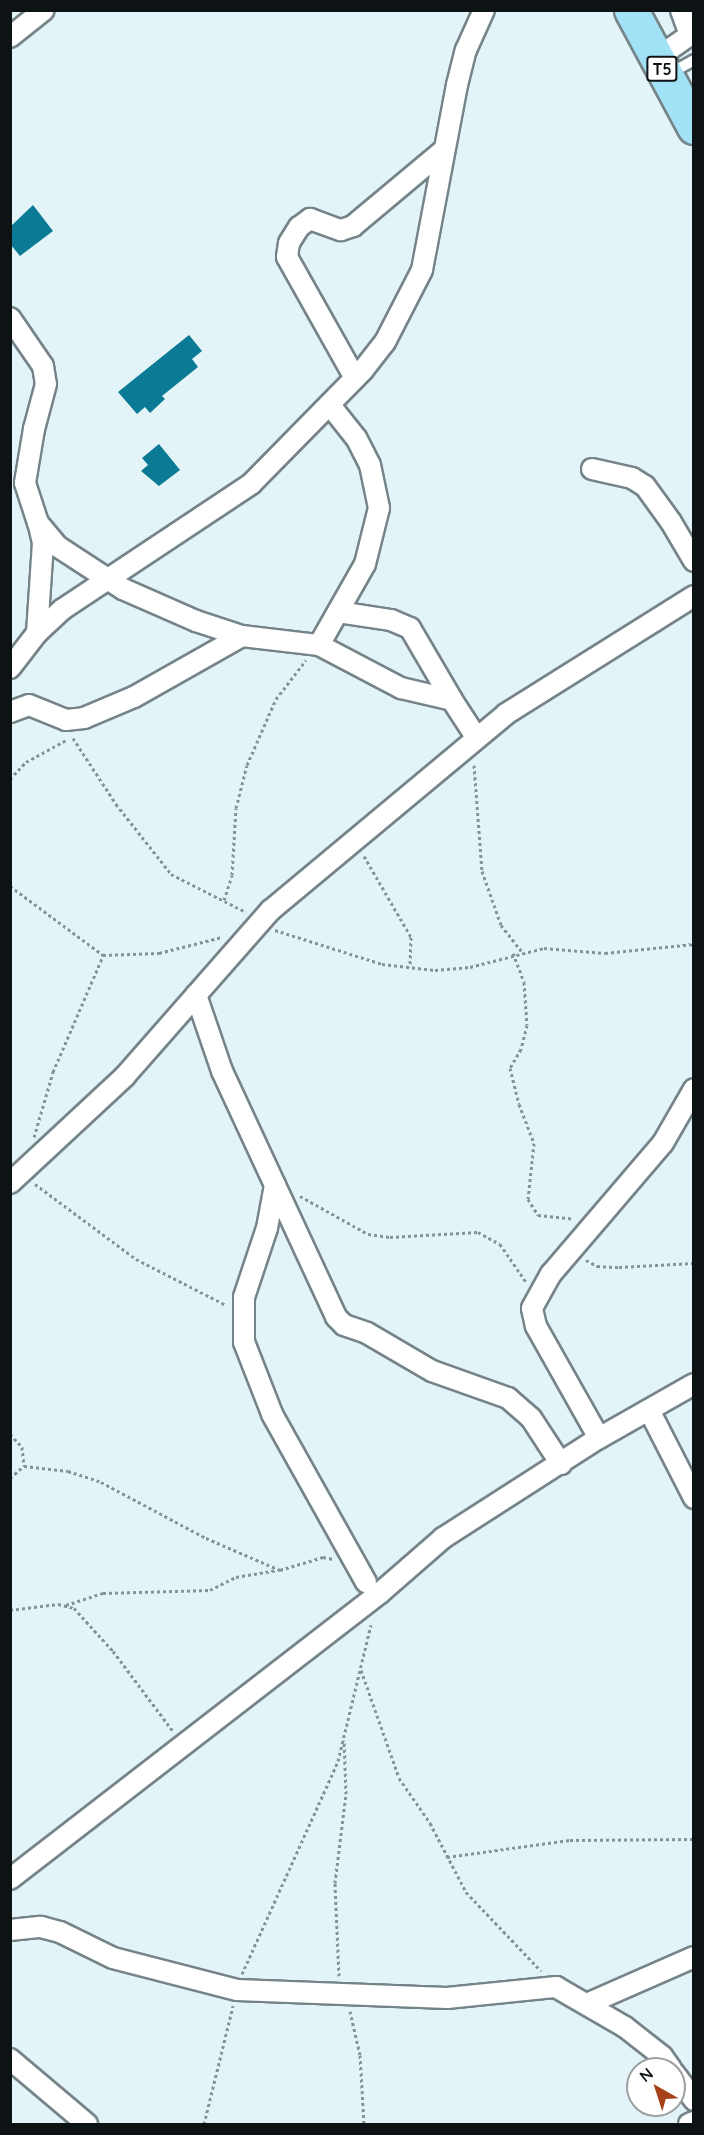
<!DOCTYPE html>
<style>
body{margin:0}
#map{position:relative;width:704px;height:2135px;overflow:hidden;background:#e3f4f9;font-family:Quicksand,sans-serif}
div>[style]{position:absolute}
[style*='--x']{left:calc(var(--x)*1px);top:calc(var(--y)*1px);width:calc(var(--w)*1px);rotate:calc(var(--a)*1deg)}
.building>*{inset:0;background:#0b7a94}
.path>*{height:3px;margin-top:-1.5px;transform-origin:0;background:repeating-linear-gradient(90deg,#869295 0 3px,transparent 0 6px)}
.roads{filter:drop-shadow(2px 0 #758489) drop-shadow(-2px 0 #758489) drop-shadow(0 2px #758489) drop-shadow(0 -2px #758489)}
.service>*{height:10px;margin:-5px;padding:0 5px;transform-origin:5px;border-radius:5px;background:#fff}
.minor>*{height:20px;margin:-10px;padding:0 10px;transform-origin:10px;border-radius:10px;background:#fff}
.trunk>*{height:33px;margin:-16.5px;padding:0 16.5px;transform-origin:16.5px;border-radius:16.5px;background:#a2e2f6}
span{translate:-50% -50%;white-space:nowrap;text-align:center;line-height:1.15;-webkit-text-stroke:6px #fff;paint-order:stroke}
.shield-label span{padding:2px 4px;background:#fff;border:2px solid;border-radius:4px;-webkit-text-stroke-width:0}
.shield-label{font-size:16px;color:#0d1314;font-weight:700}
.frame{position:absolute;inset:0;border:12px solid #0d1314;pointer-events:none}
.north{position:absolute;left:626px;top:2057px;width:60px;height:60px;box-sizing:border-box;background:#fff;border:2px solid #9ea1a1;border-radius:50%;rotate:321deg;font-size:16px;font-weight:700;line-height:24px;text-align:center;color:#0d1314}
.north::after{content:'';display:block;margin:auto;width:21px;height:27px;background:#a64117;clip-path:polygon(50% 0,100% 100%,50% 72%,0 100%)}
</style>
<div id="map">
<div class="building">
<div style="clip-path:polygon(33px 205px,53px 231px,20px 256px,10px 244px,10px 227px)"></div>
<div style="clip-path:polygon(189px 335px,202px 351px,192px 359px,198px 367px,162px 396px,165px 399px,150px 413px,145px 407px,137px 414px,118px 392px)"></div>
<div style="clip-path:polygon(159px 444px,180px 470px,159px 486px,141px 471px,148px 465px,142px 458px)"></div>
</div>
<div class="path">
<div style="--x:73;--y:738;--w:79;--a:56.9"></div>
<div style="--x:116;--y:804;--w:89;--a:51.8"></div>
<div style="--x:171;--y:874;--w:84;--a:26.9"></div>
<div style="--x:474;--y:765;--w:106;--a:85.7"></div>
<div style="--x:482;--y:871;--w:57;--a:70.6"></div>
<div style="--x:501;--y:925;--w:33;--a:52"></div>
<div style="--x:10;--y:779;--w:23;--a:-47"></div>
<div style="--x:26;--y:762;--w:48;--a:-28.7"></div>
<div style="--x:364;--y:856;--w:94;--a:59.9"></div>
<div style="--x:411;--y:937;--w:30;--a:92"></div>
<div style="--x:10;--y:886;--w:116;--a:36.6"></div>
<div style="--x:103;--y:955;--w:56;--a:-2"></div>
<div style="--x:159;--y:953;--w:65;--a:-14.3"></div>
<div style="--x:224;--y:900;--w:26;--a:-72"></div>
<div style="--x:232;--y:875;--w:67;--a:-86.6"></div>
<div style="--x:236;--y:808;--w:44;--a:-75.7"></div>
<div style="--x:247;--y:765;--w:72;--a:-66.3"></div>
<div style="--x:276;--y:699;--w:49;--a:-52.4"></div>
<div style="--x:275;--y:930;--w:112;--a:17.6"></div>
<div style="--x:382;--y:964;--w:53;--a:6.5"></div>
<div style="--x:435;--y:970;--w:35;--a:-5"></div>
<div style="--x:470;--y:967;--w:76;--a:-14.4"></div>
<div style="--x:544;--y:948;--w:61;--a:4.7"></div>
<div style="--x:605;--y:953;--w:89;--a:-5.8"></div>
<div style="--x:513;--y:953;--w:31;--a:69"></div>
<div style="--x:524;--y:982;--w:43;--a:86"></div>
<div style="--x:527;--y:1025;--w:25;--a:104"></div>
<div style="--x:521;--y:1049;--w:22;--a:120"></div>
<div style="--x:510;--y:1068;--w:37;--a:76"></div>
<div style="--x:519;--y:1104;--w:42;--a:69"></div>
<div style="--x:534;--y:1143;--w:56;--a:96.1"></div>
<div style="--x:528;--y:1199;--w:19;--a:58"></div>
<div style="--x:538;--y:1215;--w:36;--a:6"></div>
<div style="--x:34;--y:1137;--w:68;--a:-73.7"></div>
<div style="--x:53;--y:1072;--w:126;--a:-66.7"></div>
<div style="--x:35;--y:1184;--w:126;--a:36.6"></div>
<div style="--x:136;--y:1259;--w:101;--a:27.1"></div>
<div style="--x:300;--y:1196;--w:78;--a:29.2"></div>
<div style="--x:368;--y:1234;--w:22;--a:8"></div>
<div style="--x:390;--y:1237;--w:88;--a:-3.3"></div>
<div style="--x:478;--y:1232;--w:25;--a:29"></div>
<div style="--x:500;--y:1244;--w:46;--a:55.6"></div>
<div style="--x:586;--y:1260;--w:13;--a:29"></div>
<div style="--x:597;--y:1266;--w:22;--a:3"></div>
<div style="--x:619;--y:1267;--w:75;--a:-3.1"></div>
<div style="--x:10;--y:1434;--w:18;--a:47"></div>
<div style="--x:22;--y:1447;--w:19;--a:84"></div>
<div style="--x:10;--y:1478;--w:18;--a:-41"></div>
<div style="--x:24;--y:1466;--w:44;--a:6.5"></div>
<div style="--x:68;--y:1471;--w:35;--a:18"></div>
<div style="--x:101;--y:1482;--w:119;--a:28.1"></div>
<div style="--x:206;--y:1538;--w:81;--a:23.4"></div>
<div style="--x:280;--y:1570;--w:45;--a:-16.8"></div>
<div style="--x:323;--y:1557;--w:10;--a:11"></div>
<div style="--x:66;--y:1605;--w:39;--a:-18"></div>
<div style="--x:103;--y:1593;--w:107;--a:-1.6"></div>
<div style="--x:210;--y:1590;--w:29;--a:-27"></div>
<div style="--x:236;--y:1577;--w:42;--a:-9.7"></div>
<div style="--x:10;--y:1610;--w:48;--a:-7.1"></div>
<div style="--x:58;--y:1604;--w:16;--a:14"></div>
<div style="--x:74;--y:1608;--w:58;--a:47.8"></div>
<div style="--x:113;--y:1651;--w:99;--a:53.2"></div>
<div style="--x:361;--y:1670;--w:114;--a:70.6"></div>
<div style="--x:399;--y:1778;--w:55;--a:55.4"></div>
<div style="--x:430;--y:1823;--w:78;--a:62.4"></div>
<div style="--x:466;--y:1892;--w:109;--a:46.5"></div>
<div style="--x:447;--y:1857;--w:124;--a:-7.9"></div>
<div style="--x:570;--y:1840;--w:124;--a:-0.5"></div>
<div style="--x:242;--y:1974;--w:234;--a:-65.7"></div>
<div style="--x:338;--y:1761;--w:140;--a:-76.4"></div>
<div style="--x:339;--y:1976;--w:93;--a:-92.5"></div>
<div style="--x:335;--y:1883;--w:90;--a:-83"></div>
<div style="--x:346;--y:1794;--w:54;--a:-92.1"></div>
<div style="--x:350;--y:2011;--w:45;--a:77.2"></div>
<div style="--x:360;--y:2055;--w:69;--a:86.7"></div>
<div style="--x:204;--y:2124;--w:122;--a:-76.2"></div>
</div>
<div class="roads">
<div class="service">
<div style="--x:669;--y:74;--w:29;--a:-29"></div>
</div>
<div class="minor">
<div style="--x:10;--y:37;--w:43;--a:-38.5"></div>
<div style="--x:657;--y:58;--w:40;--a:-34.9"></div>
<div style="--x:690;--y:35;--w:27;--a:-110"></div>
<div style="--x:10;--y:318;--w:58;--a:55.5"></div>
<div style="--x:43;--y:366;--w:18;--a:81"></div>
<div style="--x:46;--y:384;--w:47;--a:104.9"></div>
<div style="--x:34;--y:429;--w:55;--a:99.5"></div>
<div style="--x:25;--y:483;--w:42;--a:72"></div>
<div style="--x:38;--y:523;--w:30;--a:50"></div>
<div style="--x:57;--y:546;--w:79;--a:33.1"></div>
<div style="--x:123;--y:589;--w:80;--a:23.7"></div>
<div style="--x:196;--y:621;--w:48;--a:18.1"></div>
<div style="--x:242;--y:636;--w:78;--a:6.7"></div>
<div style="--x:319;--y:645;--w:93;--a:27.7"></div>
<div style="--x:401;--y:688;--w:52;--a:13.2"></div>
<div style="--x:452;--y:700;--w:44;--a:57"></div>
<div style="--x:355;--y:378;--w:139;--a:-119.3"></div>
<div style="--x:287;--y:257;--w:14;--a:-82"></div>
<div style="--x:289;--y:243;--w:19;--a:-58"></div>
<div style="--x:299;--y:227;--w:14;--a:-36"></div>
<div style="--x:310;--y:219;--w:33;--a:20"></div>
<div style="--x:341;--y:230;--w:13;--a:-18"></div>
<div style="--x:353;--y:226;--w:119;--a:-39.9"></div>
<div style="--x:592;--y:469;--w:41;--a:12.7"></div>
<div style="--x:632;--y:478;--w:15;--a:32"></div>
<div style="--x:645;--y:486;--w:44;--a:54.2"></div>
<div style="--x:671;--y:522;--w:45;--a:59.5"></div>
<div style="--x:338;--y:612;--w:54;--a:8.6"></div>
<div style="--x:391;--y:620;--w:21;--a:23"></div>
<div style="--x:410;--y:628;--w:83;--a:59.7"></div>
<div style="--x:37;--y:633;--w:90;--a:-86.2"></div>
<div style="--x:43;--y:543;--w:18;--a:-103"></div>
<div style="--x:319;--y:645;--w:93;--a:-60.4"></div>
<div style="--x:365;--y:564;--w:58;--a:-76"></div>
<div style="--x:379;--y:508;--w:44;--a:-101.8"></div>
<div style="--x:370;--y:465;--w:30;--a:-117"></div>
<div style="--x:356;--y:438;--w:43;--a:-128.5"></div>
<div style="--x:10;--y:668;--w:44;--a:-52.4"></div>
<div style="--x:37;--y:633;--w:35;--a:-43"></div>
<div style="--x:63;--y:609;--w:226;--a:-33.6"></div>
<div style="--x:251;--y:484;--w:160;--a:-45.5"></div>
<div style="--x:363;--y:370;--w:36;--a:-52"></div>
<div style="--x:385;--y:342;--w:81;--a:-62.8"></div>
<div style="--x:422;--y:270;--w:188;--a:-79.3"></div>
<div style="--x:457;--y:85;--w:36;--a:-76"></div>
<div style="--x:466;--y:50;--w:44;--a:-65.8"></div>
<div style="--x:10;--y:712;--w:20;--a:-20"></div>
<div style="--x:29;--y:705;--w:40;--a:22"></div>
<div style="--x:66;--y:720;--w:18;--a:-6"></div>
<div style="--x:84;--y:718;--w:54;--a:-22.8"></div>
<div style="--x:134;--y:697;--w:124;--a:-29.5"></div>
<div style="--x:196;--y:995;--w:80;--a:71.1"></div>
<div style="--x:222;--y:1071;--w:271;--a:65.1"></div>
<div style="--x:336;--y:1317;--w:11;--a:45"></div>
<div style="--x:344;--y:1325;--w:24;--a:19"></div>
<div style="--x:367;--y:1333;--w:75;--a:30.3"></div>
<div style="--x:432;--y:1371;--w:81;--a:19.6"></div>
<div style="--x:508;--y:1398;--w:30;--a:41"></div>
<div style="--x:531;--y:1418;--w:55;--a:56.9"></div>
<div style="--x:10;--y:1183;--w:157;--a:-42.9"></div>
<div style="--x:125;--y:1076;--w:221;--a:-48.7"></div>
<div style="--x:271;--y:910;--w:306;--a:-39.8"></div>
<div style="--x:506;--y:714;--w:222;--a:-32.1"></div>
<div style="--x:275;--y:1185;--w:44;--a:100.5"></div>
<div style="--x:267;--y:1228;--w:73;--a:108.4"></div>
<div style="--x:244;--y:1297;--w:45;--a:90"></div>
<div style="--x:244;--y:1342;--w:77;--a:68.7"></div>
<div style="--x:272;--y:1414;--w:193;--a:60.8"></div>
<div style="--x:649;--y:1410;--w:99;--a:62.9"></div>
<div style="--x:599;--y:1438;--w:129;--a:-119.4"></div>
<div style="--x:536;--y:1326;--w:18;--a:-103"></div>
<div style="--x:532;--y:1308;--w:39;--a:-61"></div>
<div style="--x:551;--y:1274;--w:172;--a:-49.5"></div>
<div style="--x:663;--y:1143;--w:62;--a:-60.1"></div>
<div style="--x:10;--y:1879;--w:468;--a:-37.7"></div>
<div style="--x:380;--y:1593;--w:84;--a:-41.1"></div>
<div style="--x:443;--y:1538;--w:185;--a:-32.7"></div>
<div style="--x:599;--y:1438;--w:109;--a:-29.6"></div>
<div style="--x:10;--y:1930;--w:31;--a:-6"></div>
<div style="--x:41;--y:1927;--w:20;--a:15"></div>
<div style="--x:60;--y:1932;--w:59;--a:26.1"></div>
<div style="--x:113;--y:1958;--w:128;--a:14.5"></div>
<div style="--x:237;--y:1990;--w:210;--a:2.2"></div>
<div style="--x:447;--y:1998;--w:110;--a:-5.8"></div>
<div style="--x:556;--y:1987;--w:80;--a:30.1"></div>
<div style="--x:625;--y:2027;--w:47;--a:38.1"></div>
<div style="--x:662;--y:2056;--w:16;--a:55"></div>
<div style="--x:587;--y:2004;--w:117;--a:-23.7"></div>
<div style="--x:10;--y:2059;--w:101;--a:40.2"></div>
<div style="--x:674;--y:2073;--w:34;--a:53"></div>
<div style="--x:689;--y:2124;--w:5;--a:-22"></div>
</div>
<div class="trunk">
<div style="--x:631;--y:10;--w:133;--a:61.7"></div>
</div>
</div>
<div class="shield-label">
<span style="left:662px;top:69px">T5</span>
</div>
<div class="frame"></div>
<div class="north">N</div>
</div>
